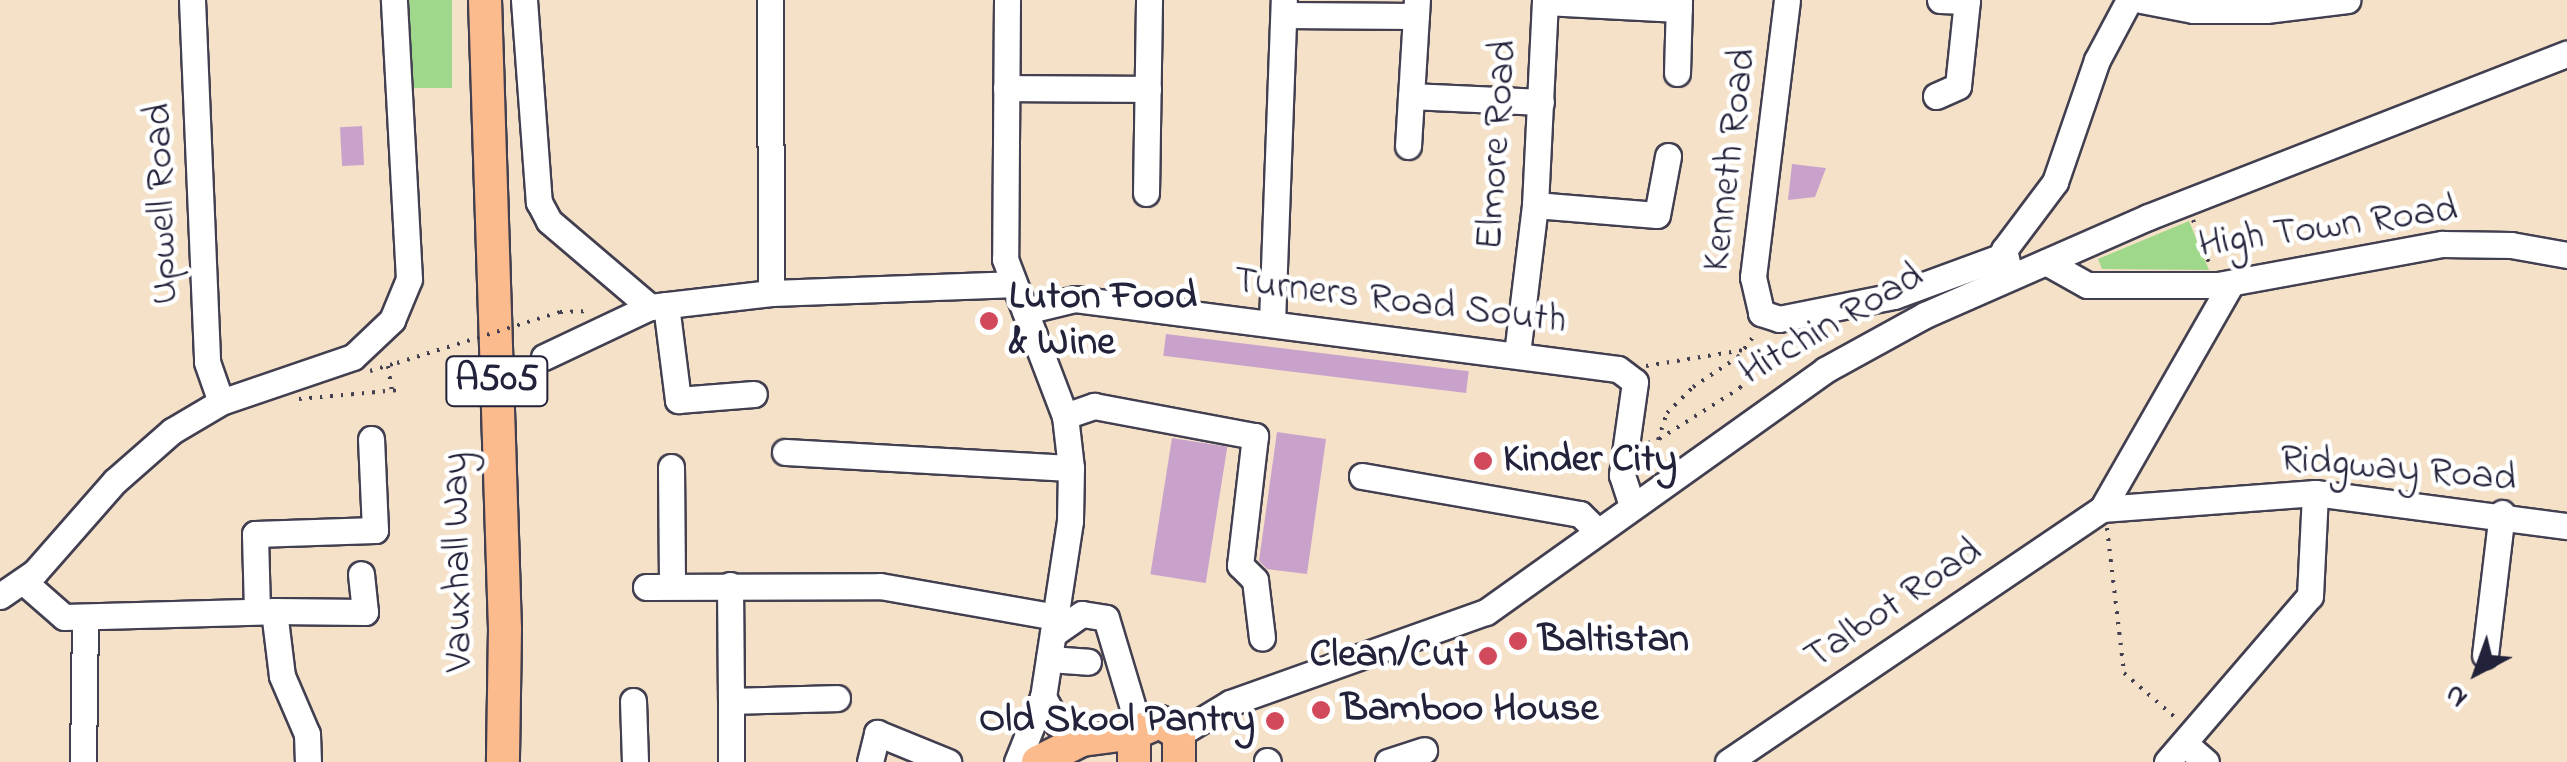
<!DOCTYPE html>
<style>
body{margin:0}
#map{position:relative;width:2567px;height:762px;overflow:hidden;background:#f4e1c7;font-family:"Indie Flower",sans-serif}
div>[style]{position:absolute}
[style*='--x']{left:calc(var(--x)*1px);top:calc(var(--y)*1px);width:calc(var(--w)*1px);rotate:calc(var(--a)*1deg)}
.green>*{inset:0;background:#9fd88b;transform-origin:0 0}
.building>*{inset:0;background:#c9a2cc;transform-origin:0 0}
.path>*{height:4px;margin-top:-2px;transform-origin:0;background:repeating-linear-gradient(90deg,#423f50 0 2.5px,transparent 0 10.5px)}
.roads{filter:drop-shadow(2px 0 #423f50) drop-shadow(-2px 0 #423f50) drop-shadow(0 2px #423f50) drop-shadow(0 -2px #423f50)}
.minor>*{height:25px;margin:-12.5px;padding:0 12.5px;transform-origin:12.5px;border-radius:12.5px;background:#fff}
.major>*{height:32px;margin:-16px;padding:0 16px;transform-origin:16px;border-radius:16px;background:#fbbb8d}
.path-bridge>*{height:4px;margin-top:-2px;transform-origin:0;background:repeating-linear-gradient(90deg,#423f50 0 2.5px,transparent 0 10.5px)}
.dots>*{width:28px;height:28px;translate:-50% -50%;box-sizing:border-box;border:5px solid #fff;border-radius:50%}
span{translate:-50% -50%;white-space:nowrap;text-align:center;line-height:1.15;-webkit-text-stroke:9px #fff;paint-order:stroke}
.shield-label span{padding:2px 8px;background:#fff;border:2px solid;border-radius:8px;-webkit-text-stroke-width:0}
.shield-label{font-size:38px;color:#22223b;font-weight:700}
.street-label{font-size:40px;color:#22223b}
.poi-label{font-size:40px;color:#22223b;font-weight:700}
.left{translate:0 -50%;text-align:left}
.right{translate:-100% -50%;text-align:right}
.north{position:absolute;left:2427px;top:622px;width:100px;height:100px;-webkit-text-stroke:8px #fff;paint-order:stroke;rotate:221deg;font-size:28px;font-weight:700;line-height:40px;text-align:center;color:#22223b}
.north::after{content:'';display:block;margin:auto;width:35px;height:45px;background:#22223b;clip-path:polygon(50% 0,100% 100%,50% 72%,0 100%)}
</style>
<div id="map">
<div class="green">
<div style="left:404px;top:0;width:48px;height:88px"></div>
<div style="clip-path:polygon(2189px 221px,2209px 270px,2102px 269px,2098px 259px)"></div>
</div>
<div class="building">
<div style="left:362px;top:126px;width:39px;height:22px;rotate:87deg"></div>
<div style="clip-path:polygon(1792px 164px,1826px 168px,1815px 197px,1788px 200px)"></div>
<div style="left:1166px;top:334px;width:305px;height:22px;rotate:7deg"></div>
<div style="clip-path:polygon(1277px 432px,1326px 439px,1307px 574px,1267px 569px,1259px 561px)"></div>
<div style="left:1172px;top:438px;width:56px;height:138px;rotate:9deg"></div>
</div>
<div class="path">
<div style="--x:2193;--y:220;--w:46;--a:69.6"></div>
<div style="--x:560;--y:312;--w:31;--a:-2"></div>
<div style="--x:388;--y:366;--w:25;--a:81"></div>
<div style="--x:1646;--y:366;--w:99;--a:-9.3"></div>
<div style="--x:370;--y:371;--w:28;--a:-17"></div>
<div style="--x:299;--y:399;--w:100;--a:-5.1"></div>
<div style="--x:1659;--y:439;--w:96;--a:-32.2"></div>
<div style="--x:1740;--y:388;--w:18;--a:-61"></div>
<div style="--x:1749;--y:372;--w:19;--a:-144"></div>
<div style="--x:1648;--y:443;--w:10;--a:-17"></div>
<div style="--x:1658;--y:440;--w:28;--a:-72"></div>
<div style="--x:1667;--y:413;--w:37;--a:-45"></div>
<div style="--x:1693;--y:387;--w:54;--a:-33.7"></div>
<div style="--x:1738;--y:357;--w:30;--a:-53"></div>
<div style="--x:2107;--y:528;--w:146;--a:83.3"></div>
<div style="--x:2124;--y:673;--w:70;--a:41"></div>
</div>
<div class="roads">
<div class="minor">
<div style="--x:192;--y:0;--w:362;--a:87.6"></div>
<div style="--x:207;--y:362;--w:42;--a:70.7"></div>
<div style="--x:524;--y:0;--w:203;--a:85.8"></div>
<div style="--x:539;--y:202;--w:21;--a:62"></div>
<div style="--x:549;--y:221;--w:133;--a:40.4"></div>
<div style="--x:650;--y:307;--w:122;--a:-6.6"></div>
<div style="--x:771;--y:293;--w:241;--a:-2.1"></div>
<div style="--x:770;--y:0;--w:293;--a:89.8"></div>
<div style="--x:1007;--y:0;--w:259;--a:90.4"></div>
<div style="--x:1005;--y:259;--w:168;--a:69.1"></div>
<div style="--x:1065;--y:416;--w:52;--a:83.4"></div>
<div style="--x:1071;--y:468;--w:53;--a:91.1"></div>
<div style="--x:1070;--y:521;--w:178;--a:98.7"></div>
<div style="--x:1043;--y:697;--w:70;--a:111.8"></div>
<div style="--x:1787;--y:0;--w:279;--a:97"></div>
<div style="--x:1753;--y:277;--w:37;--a:77"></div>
<div style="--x:1761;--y:313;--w:19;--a:18"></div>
<div style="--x:1779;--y:319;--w:117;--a:-11.3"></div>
<div style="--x:1894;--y:296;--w:116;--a:-20.2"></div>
<div style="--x:1940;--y:0;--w:27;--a:2"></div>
<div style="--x:2141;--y:0;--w:53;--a:10.9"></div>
<div style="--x:2193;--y:10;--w:73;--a:0"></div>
<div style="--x:2266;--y:10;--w:82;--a:-7"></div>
<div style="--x:1545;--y:2;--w:134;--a:3"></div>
<div style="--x:1284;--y:15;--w:132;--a:0.4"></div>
<div style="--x:1677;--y:73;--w:73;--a:-88.4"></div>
<div style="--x:1006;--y:88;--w:142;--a:0.4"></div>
<div style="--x:1411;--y:96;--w:130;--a:2.6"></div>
<div style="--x:1936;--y:96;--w:24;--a:-24"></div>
<div style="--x:1958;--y:86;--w:86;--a:-84"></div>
<div style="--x:1408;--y:146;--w:146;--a:-86.5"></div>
<div style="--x:1146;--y:193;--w:193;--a:-89.1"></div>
<div style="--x:1535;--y:205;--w:122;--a:4.7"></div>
<div style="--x:1657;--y:215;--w:60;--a:-79.4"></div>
<div style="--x:2046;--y:262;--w:47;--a:29.3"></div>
<div style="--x:2087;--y:285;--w:131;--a:0"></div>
<div style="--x:2218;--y:285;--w:228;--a:-10.4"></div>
<div style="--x:2442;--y:244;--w:69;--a:0.8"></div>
<div style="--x:2511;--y:245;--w:57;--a:10.1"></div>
<div style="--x:2009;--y:271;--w:22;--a:-103"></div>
<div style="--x:2004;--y:250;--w:85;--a:-53.1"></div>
<div style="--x:2055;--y:182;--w:129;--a:-71"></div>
<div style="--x:2097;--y:60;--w:68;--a:-61.9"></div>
<div style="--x:666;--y:305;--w:96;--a:82.8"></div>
<div style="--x:678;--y:400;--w:76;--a:-4.5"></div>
<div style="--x:1025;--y:311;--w:51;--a:-13.5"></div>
<div style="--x:1075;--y:299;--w:547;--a:7.35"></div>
<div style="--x:1618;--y:369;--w:21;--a:37"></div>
<div style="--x:1635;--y:382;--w:94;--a:98"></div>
<div style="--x:1622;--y:475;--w:33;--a:72"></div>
<div style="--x:1272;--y:322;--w:322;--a:-87.9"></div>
<div style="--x:1517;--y:354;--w:150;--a:-83.1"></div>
<div style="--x:1535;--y:205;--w:205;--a:-87.2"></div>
<div style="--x:544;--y:357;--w:117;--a:-25.3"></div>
<div style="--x:1065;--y:416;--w:31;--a:-19"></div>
<div style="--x:1094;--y:406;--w:164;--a:10.6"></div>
<div style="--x:1255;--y:436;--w:130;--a:96.6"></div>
<div style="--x:1240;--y:565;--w:21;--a:45"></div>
<div style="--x:1255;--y:580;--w:58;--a:83.1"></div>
<div style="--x:785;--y:452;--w:286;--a:3.2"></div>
<div style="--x:671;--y:467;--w:117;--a:89.5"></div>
<div style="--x:1362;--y:476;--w:221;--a:9.9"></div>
<div style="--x:1580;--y:514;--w:25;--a:45"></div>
<div style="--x:2102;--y:509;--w:259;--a:-60.2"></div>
<div style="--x:24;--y:582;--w:53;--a:41.2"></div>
<div style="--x:64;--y:617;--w:210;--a:-1.6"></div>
<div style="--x:274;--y:611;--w:65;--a:83"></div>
<div style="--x:282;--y:676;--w:63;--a:66.7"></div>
<div style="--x:307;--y:734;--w:28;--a:88"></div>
<div style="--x:730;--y:585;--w:116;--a:89.5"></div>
<div style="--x:731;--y:701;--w:106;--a:-1.6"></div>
<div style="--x:646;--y:587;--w:234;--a:-0.2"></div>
<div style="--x:880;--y:586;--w:178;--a:10"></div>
<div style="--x:0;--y:596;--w:42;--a:-34.4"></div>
<div style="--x:35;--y:572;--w:121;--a:-48.7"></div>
<div style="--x:115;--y:481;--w:76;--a:-41.3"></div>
<div style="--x:172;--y:431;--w:57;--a:-30.6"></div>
<div style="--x:221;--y:402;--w:139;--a:-18.8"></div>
<div style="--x:353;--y:357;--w:54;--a:-43.5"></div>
<div style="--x:392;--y:320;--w:44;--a:-67.5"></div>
<div style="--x:409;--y:279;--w:279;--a:-93.1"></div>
<div style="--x:257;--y:611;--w:77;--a:-91.5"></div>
<div style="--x:255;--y:534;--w:120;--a:-1.9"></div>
<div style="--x:375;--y:530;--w:91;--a:-92.5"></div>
<div style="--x:274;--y:611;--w:91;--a:0.6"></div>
<div style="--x:365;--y:612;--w:38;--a:-96"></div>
<div style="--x:1053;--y:634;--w:35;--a:-35"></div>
<div style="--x:1082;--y:614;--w:24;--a:9"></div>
<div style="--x:1106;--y:618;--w:115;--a:73.3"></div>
<div style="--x:2485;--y:655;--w:143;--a:-83.2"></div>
<div style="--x:1049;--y:659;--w:39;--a:4"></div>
<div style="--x:1043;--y:697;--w:31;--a:61"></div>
<div style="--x:1058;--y:724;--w:29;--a:34"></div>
<div style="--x:633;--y:701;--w:61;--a:88.1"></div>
<div style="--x:731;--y:701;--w:61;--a:90"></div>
<div style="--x:1179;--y:734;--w:60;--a:-31.3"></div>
<div style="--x:1230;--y:703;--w:272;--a:-19.6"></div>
<div style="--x:1486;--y:612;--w:417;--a:-35.5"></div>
<div style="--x:1825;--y:370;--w:114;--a:-28.8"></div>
<div style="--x:1925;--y:315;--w:244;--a:-23.7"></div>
<div style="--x:2148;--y:217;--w:450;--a:-21.3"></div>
<div style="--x:2184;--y:743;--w:29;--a:41"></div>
<div style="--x:1267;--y:761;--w:1;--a:45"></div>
<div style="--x:83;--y:762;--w:145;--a:-89.2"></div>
<div style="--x:870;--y:762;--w:30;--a:-76"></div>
<div style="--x:877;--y:733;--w:77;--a:22.2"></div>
<div style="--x:1388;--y:762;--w:38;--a:-18"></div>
<div style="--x:1728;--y:762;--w:452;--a:-34.1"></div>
<div style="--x:2102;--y:509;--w:214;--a:-4.3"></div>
<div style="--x:2315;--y:493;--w:254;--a:7.5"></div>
<div style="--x:2167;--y:762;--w:219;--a:-49.3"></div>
<div style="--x:2310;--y:596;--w:103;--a:-87.2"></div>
</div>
<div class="major">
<div style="--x:485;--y:0;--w:629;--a:88.18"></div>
<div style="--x:505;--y:629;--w:133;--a:90.9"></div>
<div style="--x:1038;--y:762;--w:49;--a:-26.6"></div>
<div style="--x:1082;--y:740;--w:52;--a:-7.7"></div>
<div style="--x:1134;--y:762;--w:29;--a:-90"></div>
<div style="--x:1134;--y:733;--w:28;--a:-23"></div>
<div style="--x:1160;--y:722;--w:22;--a:32"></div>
<div style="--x:1179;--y:734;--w:28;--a:90"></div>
</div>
</div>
<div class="path-bridge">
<div style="--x:397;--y:363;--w:171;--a:-17.4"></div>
</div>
<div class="dots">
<div style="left:989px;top:321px;background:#d1495b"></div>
<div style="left:1483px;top:461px;background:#d1495b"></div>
<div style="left:1518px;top:641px;background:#d1495b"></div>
<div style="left:1488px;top:656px;background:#d1495b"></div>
<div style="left:1321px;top:710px;background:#d1495b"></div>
<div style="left:1275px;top:721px;background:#d1495b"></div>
</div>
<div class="shield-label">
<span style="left:497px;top:381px">A505</span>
</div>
<div class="street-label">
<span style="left:1498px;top:145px;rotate:-86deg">Elmore Road</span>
<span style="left:1731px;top:160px;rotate:-83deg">Kenneth Road</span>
<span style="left:163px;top:204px;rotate:-92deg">Upwell Road</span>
<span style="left:2328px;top:228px;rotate:-8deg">High Town Road</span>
<span style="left:1400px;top:302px;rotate:7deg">Turners Road South</span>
<span style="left:1832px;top:325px;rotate:-30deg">Hitchin Road</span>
<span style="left:2398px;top:470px;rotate:5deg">Ridgway Road</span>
<span style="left:459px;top:562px;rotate:-91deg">Vauxhall Way</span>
<span style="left:1894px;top:605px;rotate:-34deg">Talbot Road</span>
</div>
<div class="poi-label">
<span class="left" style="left:1009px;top:321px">Luton Food<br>&amp; Wine</span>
<span class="left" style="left:1503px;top:461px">Kinder City</span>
<span class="left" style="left:1538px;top:641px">Baltistan</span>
<span class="right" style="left:1468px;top:656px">Clean/Cut</span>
<span class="left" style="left:1341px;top:710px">Bamboo House</span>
<span class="right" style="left:1255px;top:721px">Old Skool Pantry</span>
</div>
<div class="north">N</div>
</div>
